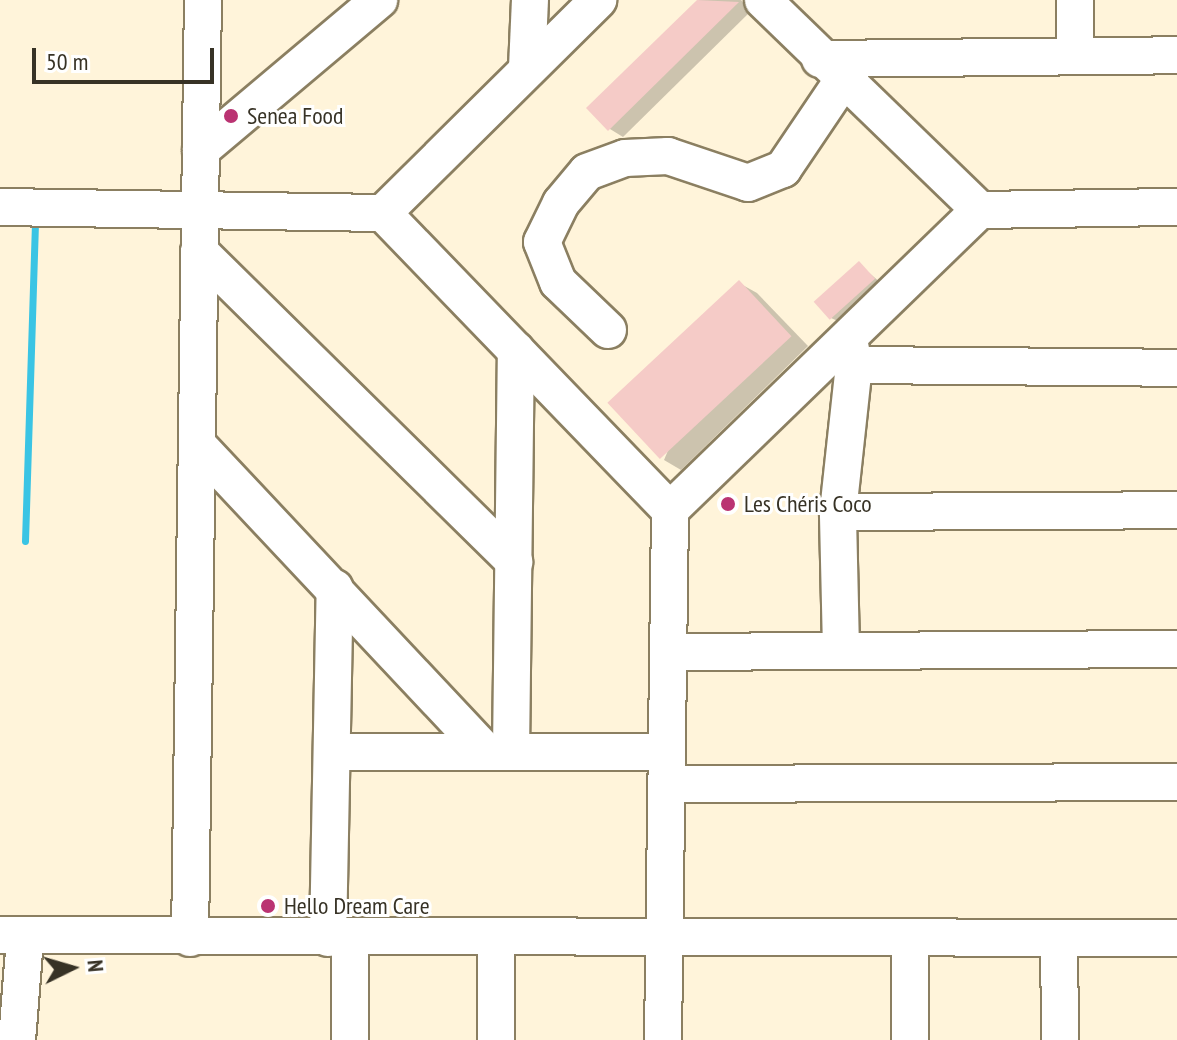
<!DOCTYPE html>
<meta charset="utf-8">
<style>
body{margin:0}
#map{position:relative;width:1177px;height:1040px;overflow:hidden;background:#fff4da;font-family:"PT Sans Narrow",sans-serif}
div>[style]{position:absolute}
[style*='--x']{left:calc(var(--x)*1px);top:calc(var(--y)*1px);width:calc(var(--w)*1px);rotate:calc(var(--a)*1deg)}
.shadow>*{inset:0;background:#0003}
.stream>*{height:7px;margin:-3.5px;padding:0 3.5px;transform-origin:3.5px;border-radius:3.5px;background:#3ac4e4}
.building>*{inset:0;background:#f5cbc7;transform-origin:0 0}
.roads{filter:drop-shadow(2px 0 #8b7f61) drop-shadow(-2px 0 #8b7f61) drop-shadow(0 2px #8b7f61) drop-shadow(0 -2px #8b7f61)}
.minor>*{height:36px;margin:-18px;padding:0 18px;transform-origin:18px;border-radius:18px;background:#fff}
.dots>*{width:22px;height:22px;translate:-50% -50%;box-sizing:border-box;border:4px solid #fff;border-radius:50%}
span{translate:-50% -50%;white-space:nowrap;text-align:center;line-height:1.15;-webkit-text-stroke:6px #fff;paint-order:stroke}
.poi-label{font-size:24px;color:#373225}
.left{translate:0 -50%;text-align:left}
.north{position:absolute;left:32px;top:928px;width:80px;height:80px;-webkit-text-stroke:6px #fff;paint-order:stroke;rotate:85deg;font-size:22px;font-weight:700;line-height:32px;text-align:center;color:#373225}
.north::after{content:'';display:block;margin:auto;width:28px;height:36px;background:#373225;clip-path:polygon(50% 0,100% 100%,50% 72%,0 100%)}
.scale{position:absolute;left:32px;top:48px;width:182px;height:36px;box-sizing:border-box;border:4px solid #373225;border-top:0;padding-left:10px;font-size:24px;line-height:28px;white-space:nowrap;color:#373225;-webkit-text-stroke:6px #fff;paint-order:stroke}
</style>
<div id="map">
<div class="shadow">
<div style="clip-path:polygon(699px 0,741px 0,751px 11px,623px 137px,610px 129px,589px 108px)"></div>
<div style="clip-path:polygon(859px 264px,882px 284px,840px 322px,831px 318px)"></div>
<div style="clip-path:polygon(739px 283px,757px 293px,808px 346px,681px 470px,664px 460px)"></div>
</div>
<div class="stream">
<div style="--x:25;--y:541;--w:313;--a:-88.2"></div>
</div>
<div class="building">
<div style="clip-path:polygon(697px 0,739px 2px,608px 131px,586px 108px)"></div>
<div style="left:859px;top:261px;width:24px;height:61px;rotate:48deg"></div>
<div style="left:739px;top:280px;width:77px;height:180px;rotate:47deg"></div>
</div>
<div class="roads">
<div class="minor">
<div style="--x:763;--y:0;--w:302;--a:44.1"></div>
<div style="--x:1075;--y:56;--w:56;--a:-90"></div>
<div style="--x:820;--y:59;--w:357;--a:-0.6"></div>
<div style="--x:527;--y:68;--w:68;--a:-87.5"></div>
<div style="--x:201;--y:150;--w:233;--a:-40.1"></div>
<div style="--x:0;--y:207;--w:383;--a:0.9"></div>
<div style="--x:383;--y:213;--w:413;--a:46"></div>
<div style="--x:383;--y:213;--w:303;--a:-44.7"></div>
<div style="--x:199;--y:251;--w:443;--a:44.6"></div>
<div style="--x:608;--y:330;--w:69;--a:-136.2"></div>
<div style="--x:558;--y:282;--w:43;--a:-111.8"></div>
<div style="--x:542;--y:242;--w:43;--a:-64"></div>
<div style="--x:561;--y:203;--w:40;--a:-50"></div>
<div style="--x:587;--y:172;--w:40;--a:-20.2"></div>
<div style="--x:625;--y:158;--w:43;--a:-2.7"></div>
<div style="--x:668;--y:156;--w:84;--a:18.6"></div>
<div style="--x:748;--y:183;--w:38;--a:-22"></div>
<div style="--x:783;--y:169;--w:107;--a:-56"></div>
<div style="--x:854;--y:365;--w:323;--a:0.5"></div>
<div style="--x:197;--y:444;--w:422;--a:46.8"></div>
<div style="--x:838;--y:512;--w:339;--a:-0.3"></div>
<div style="--x:841;--y:649;--w:137;--a:-91.3"></div>
<div style="--x:838;--y:512;--w:148;--a:-83.8"></div>
<div style="--x:854;--y:365;--w:21;--a:-101"></div>
<div style="--x:669;--y:652;--w:508;--a:-0.34"></div>
<div style="--x:332;--y:752;--w:335;--a:0"></div>
<div style="--x:511;--y:752;--w:402;--a:-89.3"></div>
<div style="--x:667;--y:784;--w:510;--a:-0.22"></div>
<div style="--x:0;--y:935;--w:1177;--a:0.15"></div>
<div style="--x:190;--y:938;--w:938;--a:-89.21"></div>
<div style="--x:328;--y:938;--w:350;--a:-88.9"></div>
<div style="--x:350;--y:938;--w:102;--a:90"></div>
<div style="--x:496;--y:938;--w:102;--a:90"></div>
<div style="--x:910;--y:938;--w:102;--a:90"></div>
<div style="--x:1059;--y:938;--w:102;--a:89.4"></div>
<div style="--x:17;--y:1040;--w:102;--a:-85.5"></div>
<div style="--x:663;--y:1040;--w:530;--a:-89.24"></div>
<div style="--x:670;--y:510;--w:431;--a:-44.1"></div>
<div style="--x:980;--y:210;--w:197;--a:-0.9"></div>
</div>
</div>
<div class="dots">
<div style="left:231px;top:116px;background:#ba3372"></div>
<div style="left:728px;top:504px;background:#ba3372"></div>
<div style="left:268px;top:906px;background:#ba3372"></div>
</div>
<div class="poi-label">
<span class="left" style="left:247px;top:116px">Senea Food</span>
<span class="left" style="left:744px;top:504px">Les Chéris Coco</span>
<span class="left" style="left:284px;top:906px">Hello Dream Care</span>
</div>
<div class="north">N</div>
<div class="scale">50 m</div>
</div>
